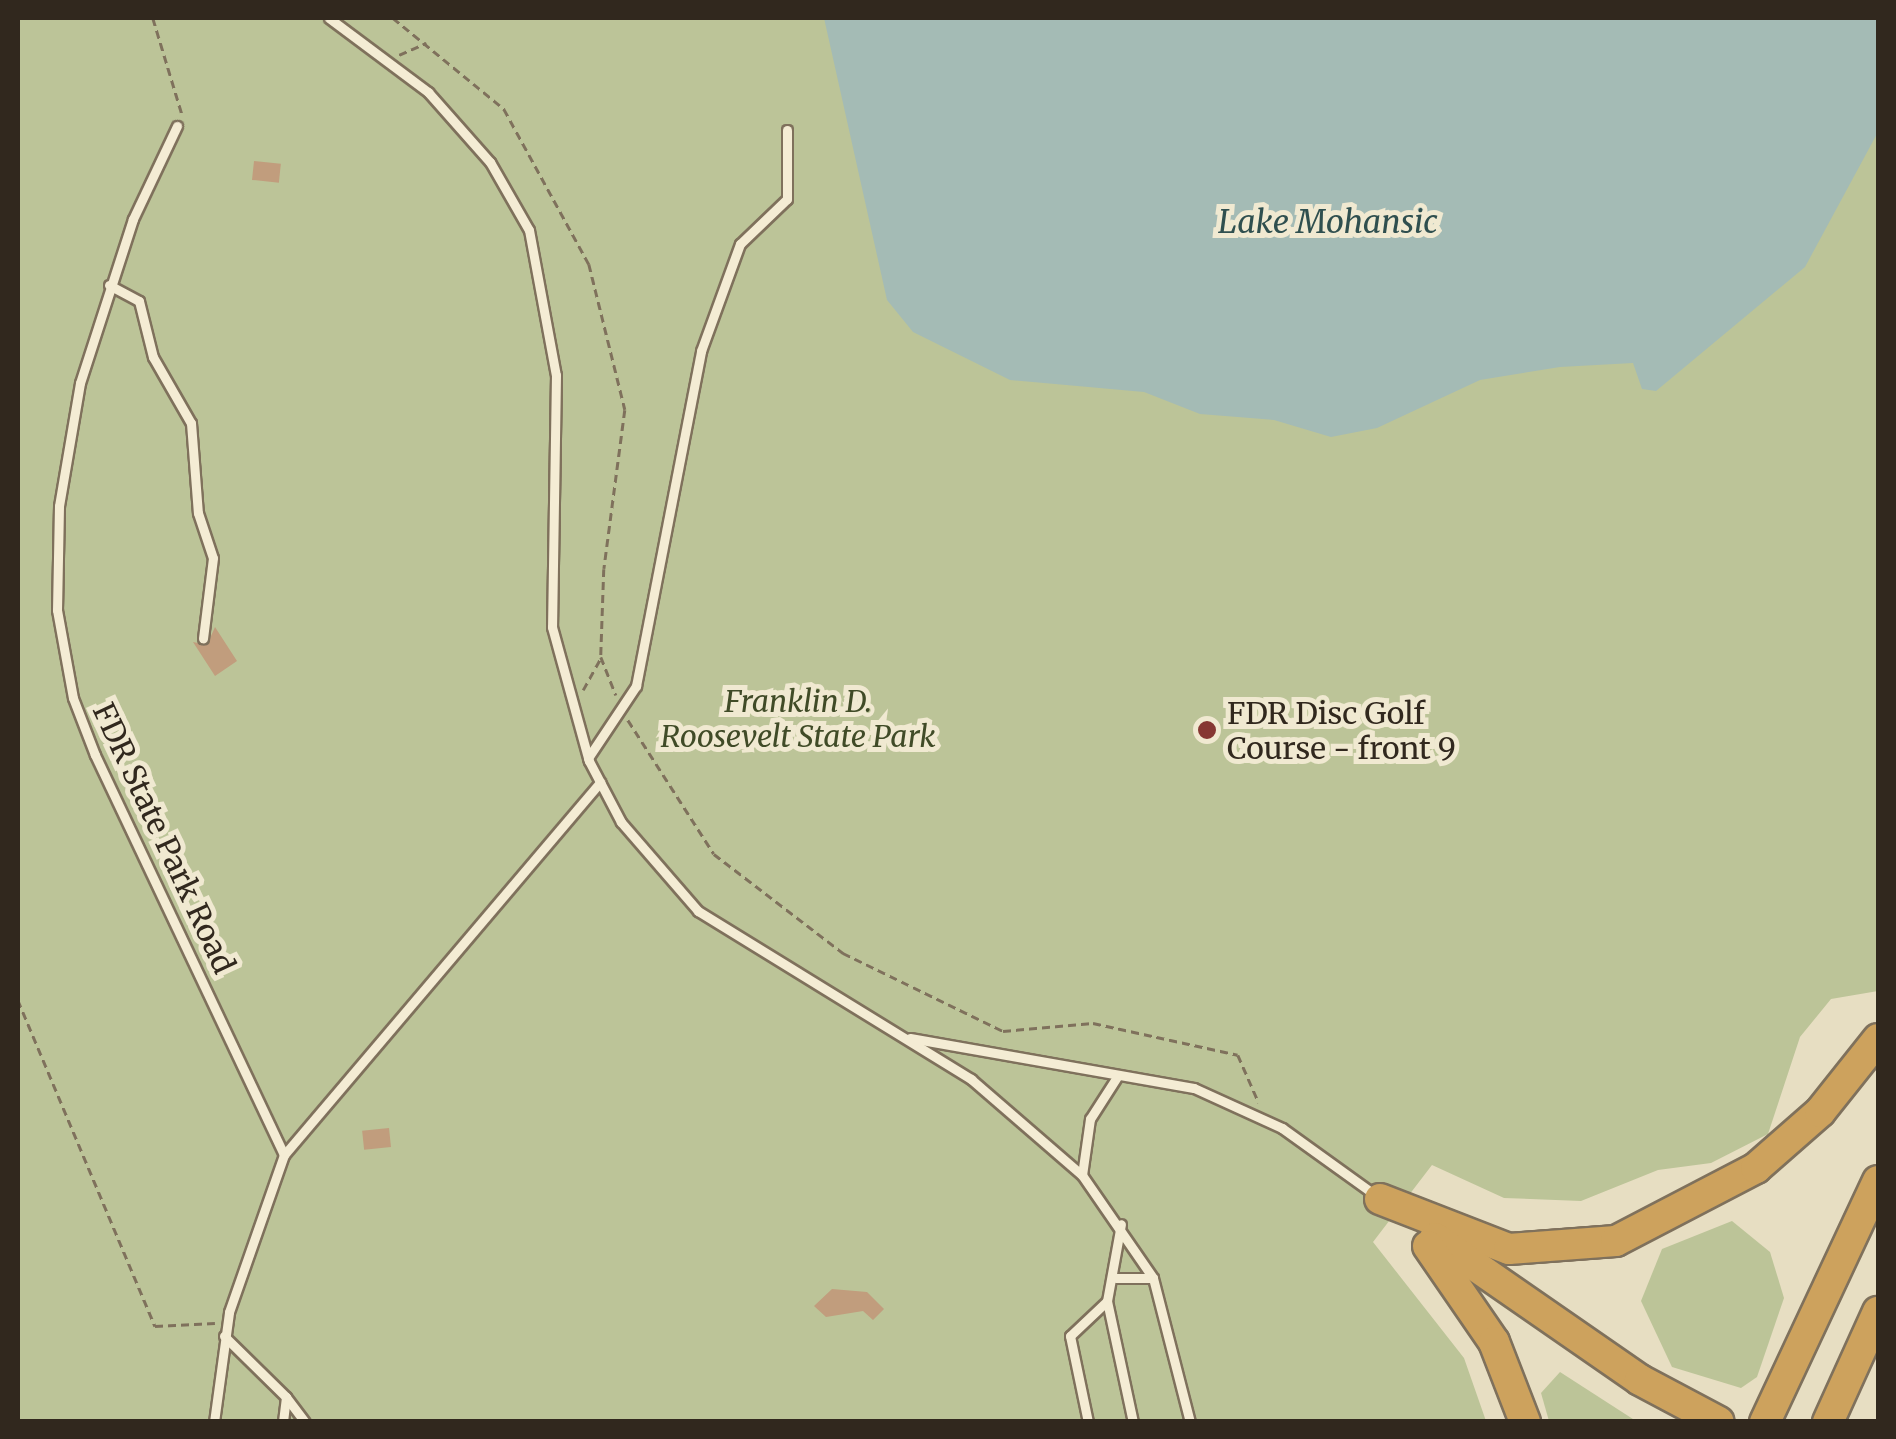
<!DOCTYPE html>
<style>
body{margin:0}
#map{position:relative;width:1896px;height:1439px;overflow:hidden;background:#e7dec2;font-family:Merriweather,serif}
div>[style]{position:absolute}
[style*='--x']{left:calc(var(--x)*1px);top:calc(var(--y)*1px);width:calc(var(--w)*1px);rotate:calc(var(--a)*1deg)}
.green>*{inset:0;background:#bcc498}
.water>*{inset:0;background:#a4bbb5}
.building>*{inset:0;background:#c19d7d;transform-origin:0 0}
.path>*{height:2.5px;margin-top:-1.25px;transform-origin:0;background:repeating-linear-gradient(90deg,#7f715c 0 8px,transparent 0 13px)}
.roads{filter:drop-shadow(2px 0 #7f715c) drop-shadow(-2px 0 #7f715c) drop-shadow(0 2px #7f715c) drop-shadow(0 -2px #7f715c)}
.lane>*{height:9px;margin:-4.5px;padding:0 4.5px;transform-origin:4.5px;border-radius:4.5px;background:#f4ecd4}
.highway>*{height:30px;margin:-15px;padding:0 15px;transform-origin:15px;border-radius:15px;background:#cda25d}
.dots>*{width:28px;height:28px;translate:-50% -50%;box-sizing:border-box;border:5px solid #f0e9d1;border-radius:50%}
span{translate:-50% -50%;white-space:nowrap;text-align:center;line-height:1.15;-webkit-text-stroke:10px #f0e9d1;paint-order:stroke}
.park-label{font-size:30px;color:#404b27;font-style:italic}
.poi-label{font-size:30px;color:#31281e}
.left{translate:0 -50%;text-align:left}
.street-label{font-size:30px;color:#31281e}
.water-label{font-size:32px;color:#2f4f4f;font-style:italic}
.frame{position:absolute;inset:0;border:20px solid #31281e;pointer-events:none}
</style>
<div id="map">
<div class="green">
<div style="clip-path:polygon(18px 18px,1878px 18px,1878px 991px,1831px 999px,1800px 1037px,1768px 1134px,1711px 1163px,1658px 1170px,1581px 1201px,1504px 1198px,1432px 1165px,1373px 1242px,1464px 1358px,1486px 1421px,18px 1421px)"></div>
<div style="clip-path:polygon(1732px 1221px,1770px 1252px,1784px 1298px,1757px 1377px,1741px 1388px,1672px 1367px,1641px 1301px,1662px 1249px)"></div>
<div style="clip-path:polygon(1560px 1372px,1636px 1421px,1549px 1421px,1541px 1393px)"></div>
</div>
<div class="water">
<div style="clip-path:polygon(824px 18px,1878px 18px,1878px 132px,1805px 267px,1656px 391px,1642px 389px,1633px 363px,1560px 367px,1480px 380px,1377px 428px,1331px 437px,1274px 420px,1200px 414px,1144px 392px,1010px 380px,913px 332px,887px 300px)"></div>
</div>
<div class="building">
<div style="left:254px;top:161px;width:27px;height:19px;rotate:6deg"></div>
<div style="clip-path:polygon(215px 627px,237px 661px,215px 676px,193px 642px,207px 645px)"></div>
<div style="left:389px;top:1128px;width:19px;height:27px;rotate:84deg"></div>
<div style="clip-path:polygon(832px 1289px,867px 1292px,884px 1309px,873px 1320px,863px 1311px,826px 1317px,814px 1306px)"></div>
</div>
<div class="path">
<div style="--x:153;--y:18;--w:100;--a:73.2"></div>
<div style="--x:393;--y:18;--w:144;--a:39.3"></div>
<div style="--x:504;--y:109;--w:177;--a:61.3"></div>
<div style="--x:589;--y:264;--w:150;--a:76.1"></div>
<div style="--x:625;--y:410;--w:160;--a:97.5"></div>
<div style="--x:604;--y:569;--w:88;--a:92"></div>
<div style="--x:601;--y:657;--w:41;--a:68.5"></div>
<div style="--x:399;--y:55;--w:30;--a:-24"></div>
<div style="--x:583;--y:690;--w:37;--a:-61"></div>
<div style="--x:628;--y:720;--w:159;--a:57.3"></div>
<div style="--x:714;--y:854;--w:163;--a:37.5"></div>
<div style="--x:843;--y:953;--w:178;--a:26"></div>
<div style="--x:1003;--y:1031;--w:90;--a:-5.1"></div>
<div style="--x:1093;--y:1023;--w:148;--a:12.4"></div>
<div style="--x:1238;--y:1055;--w:52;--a:66.4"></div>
<div style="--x:18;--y:1000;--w:354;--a:67.2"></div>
<div style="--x:155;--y:1326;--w:60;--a:-2.9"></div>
</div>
<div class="roads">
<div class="lane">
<div style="--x:329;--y:18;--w:124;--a:36.8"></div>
<div style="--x:428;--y:92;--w:94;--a:48.5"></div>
<div style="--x:490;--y:162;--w:78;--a:60.2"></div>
<div style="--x:529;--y:230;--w:147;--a:79.5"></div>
<div style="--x:556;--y:375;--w:252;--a:90.9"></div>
<div style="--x:552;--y:627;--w:139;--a:74.6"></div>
<div style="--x:589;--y:761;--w:69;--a:62.3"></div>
<div style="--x:621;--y:822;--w:118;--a:49.1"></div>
<div style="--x:698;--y:911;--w:321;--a:31.6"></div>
<div style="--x:971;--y:1079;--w:147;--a:40.9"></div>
<div style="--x:1082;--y:1175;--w:125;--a:55.4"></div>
<div style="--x:1153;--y:1278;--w:149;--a:75.6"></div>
<div style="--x:177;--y:126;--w:103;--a:115.3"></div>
<div style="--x:133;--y:219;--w:172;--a:107.9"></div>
<div style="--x:80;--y:383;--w:125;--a:99.7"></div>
<div style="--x:59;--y:506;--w:104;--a:91.1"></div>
<div style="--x:57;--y:610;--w:89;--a:79.7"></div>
<div style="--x:73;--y:698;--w:61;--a:68.9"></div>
<div style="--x:95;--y:755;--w:442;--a:64.7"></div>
<div style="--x:109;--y:285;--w:34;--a:28"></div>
<div style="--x:139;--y:301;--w:58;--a:76"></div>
<div style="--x:153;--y:357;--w:76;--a:60.1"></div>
<div style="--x:191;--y:423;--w:90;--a:85.6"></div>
<div style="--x:198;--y:513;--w:47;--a:71.6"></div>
<div style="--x:213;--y:558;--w:81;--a:97.1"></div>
<div style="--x:588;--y:758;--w:87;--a:-56.3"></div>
<div style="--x:636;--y:686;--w:341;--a:-79"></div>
<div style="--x:701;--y:351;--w:114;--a:-70"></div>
<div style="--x:740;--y:244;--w:65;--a:-43.8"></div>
<div style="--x:787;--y:199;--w:69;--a:-90"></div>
<div style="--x:910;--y:1038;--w:288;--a:10"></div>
<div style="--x:1194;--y:1088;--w:97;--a:24.4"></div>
<div style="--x:1282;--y:1128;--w:118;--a:35.7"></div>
<div style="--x:1082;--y:1175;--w:57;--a:-81.9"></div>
<div style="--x:1090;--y:1119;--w:50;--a:-57.3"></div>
<div style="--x:1116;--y:1278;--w:37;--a:0"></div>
<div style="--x:1107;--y:1301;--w:124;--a:77.9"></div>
<div style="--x:224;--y:1336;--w:87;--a:44.5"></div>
<div style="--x:286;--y:1397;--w:25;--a:97"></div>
<div style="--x:286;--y:1397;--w:31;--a:53"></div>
<div style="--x:214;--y:1422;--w:111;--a:-82.2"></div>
<div style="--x:229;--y:1312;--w:166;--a:-70.7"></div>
<div style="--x:284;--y:1155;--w:489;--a:-49.7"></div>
<div style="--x:1088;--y:1422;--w:88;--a:-101.8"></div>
<div style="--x:1070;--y:1336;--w:51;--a:-43.4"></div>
<div style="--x:1107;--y:1301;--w:78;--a:-79.7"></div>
</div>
<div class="highway">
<div style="--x:1380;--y:1199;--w:138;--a:21.2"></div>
<div style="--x:1509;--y:1249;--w:107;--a:-4.3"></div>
<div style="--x:1616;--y:1241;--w:158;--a:-27.5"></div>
<div style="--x:1756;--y:1168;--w:85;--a:-41.2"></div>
<div style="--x:1820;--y:1112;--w:93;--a:-51.5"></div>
<div style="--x:1435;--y:1238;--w:249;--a:34.7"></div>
<div style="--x:1640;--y:1380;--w:89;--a:28"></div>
<div style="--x:1428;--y:1246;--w:116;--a:55.5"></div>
<div style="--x:1494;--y:1342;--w:86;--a:68.8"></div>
<div style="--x:1765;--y:1422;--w:266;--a:-64.9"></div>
<div style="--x:1828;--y:1422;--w:121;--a:-65.6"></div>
</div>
</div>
<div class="dots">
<div style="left:1207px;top:730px;background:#863733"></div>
</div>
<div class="park-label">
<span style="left:798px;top:718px">Franklin D.<br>Roosevelt State Park</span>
</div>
<div class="poi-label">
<span class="left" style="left:1227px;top:730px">FDR Disc Golf<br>Course - front 9</span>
</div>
<div class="street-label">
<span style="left:164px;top:838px;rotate:65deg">FDR State Park Road</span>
</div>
<div class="water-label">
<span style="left:1328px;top:222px">Lake Mohansic</span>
</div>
<div class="frame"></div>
</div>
